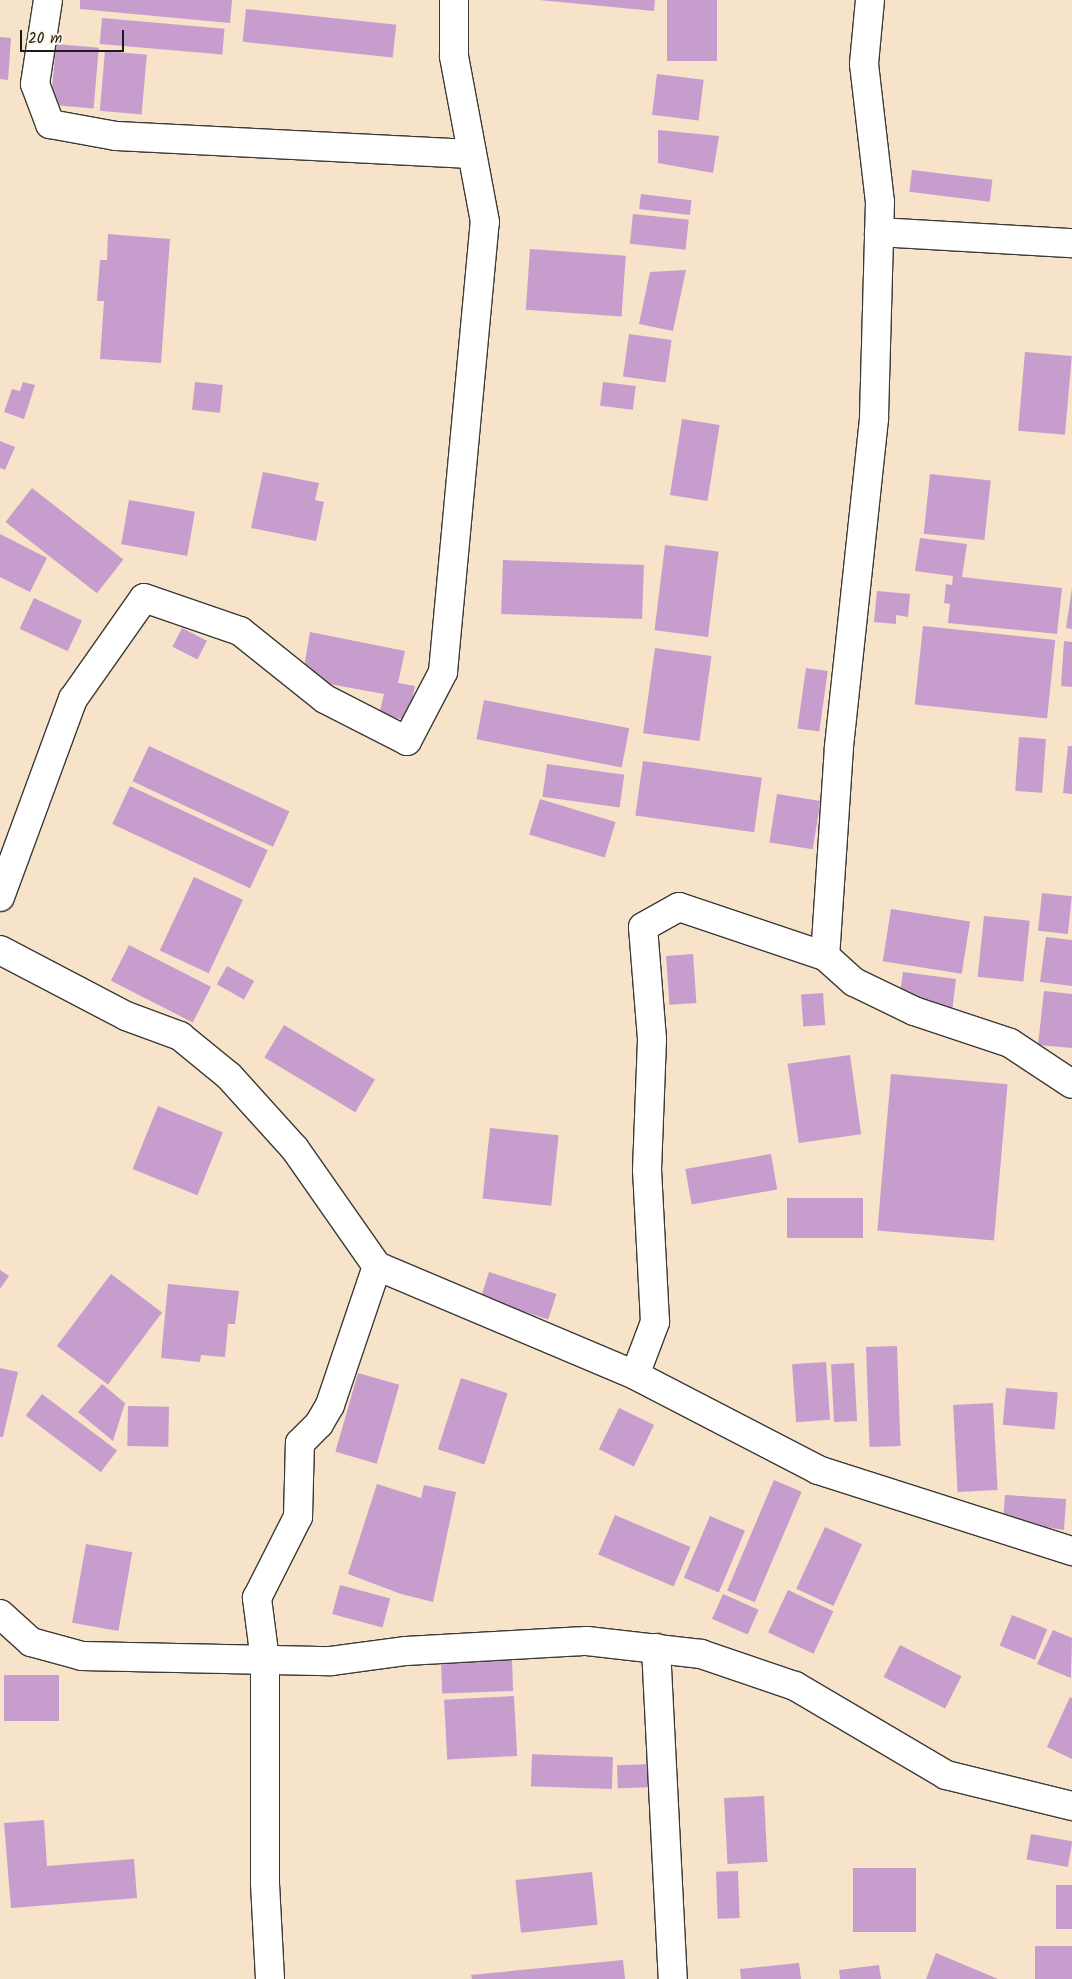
<!DOCTYPE html>
<style>
body{margin:0}
#map{position:relative;width:1072px;height:1979px;overflow:hidden;background:#f6e3c9;font-family:Kalam,sans-serif}
div>[style]{position:absolute}
[style*='--x']{left:calc(var(--x)*1px);top:calc(var(--y)*1px);width:calc(var(--w)*1px);rotate:calc(var(--a)*1deg)}
.building>*{inset:0;background:#c79dce;transform-origin:0 0}
.roads{filter:drop-shadow(1px 0 #3d3a36) drop-shadow(-1px 0 #3d3a36) drop-shadow(0 1px #3d3a36) drop-shadow(0 -1px #3d3a36)}
.street>*{height:28px;margin:-14px;padding:0 14px;transform-origin:14px;border-radius:14px;background:#fff}
span{translate:-50% -50%;white-space:nowrap;text-align:center;line-height:1.15;-webkit-text-stroke:4.5px #fcf5e5;paint-order:stroke}
.scale{position:absolute;left:20px;top:30px;width:104px;height:22px;box-sizing:border-box;border:2px solid #1c1c1c;border-top:0;padding-left:6px;font-size:15px;line-height:18px;white-space:nowrap;color:#1c1c1c;-webkit-text-stroke:4px #fcf5e5;paint-order:stroke}
</style>
<div id="map">
<div class="building">
<div style="clip-path:polygon(80px 0,232px 0,230px 23px,80px 9px)"></div>
<div style="clip-path:polygon(539px 0,655px 0,654px 11px)"></div>
<div style="left:667px;top:0;width:50px;height:61px"></div>
<div style="left:246px;top:9px;width:151px;height:33px;rotate:6deg"></div>
<div style="left:102px;top:18px;width:123px;height:26px;rotate:5deg"></div>
<div style="clip-path:polygon(0 37px,11px 38px,8px 80px,0 79px)"></div>
<div style="left:56px;top:44px;width:43px;height:61px;rotate:5deg"></div>
<div style="left:105px;top:51px;width:42px;height:60px;rotate:5deg"></div>
<div style="left:657px;top:74px;width:47px;height:41px;rotate:7deg"></div>
<div style="clip-path:polygon(658px 130px,719px 136px,713px 173px,658px 163px)"></div>
<div style="left:912px;top:170px;width:81px;height:22px;rotate:7deg"></div>
<div style="left:641px;top:194px;width:51px;height:15px;rotate:7deg"></div>
<div style="left:633px;top:214px;width:56px;height:30px;rotate:6deg"></div>
<div style="clip-path:polygon(108px 234px,170px 239px,161px 363px,100px 359px,104px 301px,97px 301px,100px 260px,107px 260px)"></div>
<div style="left:530px;top:249px;width:96px;height:61px;rotate:4deg"></div>
<div style="clip-path:polygon(686px 270px,673px 331px,639px 324px,650px 272px)"></div>
<div style="left:629px;top:334px;width:43px;height:43px;rotate:8deg"></div>
<div style="left:1025px;top:352px;width:47px;height:79px;rotate:5deg"></div>
<div style="clip-path:polygon(23px 382px,35px 385px,24px 419px,4px 412px,12px 389px,20px 391px)"></div>
<div style="left:195px;top:382px;width:28px;height:28px;rotate:6deg"></div>
<div style="left:603px;top:382px;width:33px;height:24px;rotate:7deg"></div>
<div style="left:682px;top:419px;width:38px;height:77px;rotate:9deg"></div>
<div style="clip-path:polygon(0 441px,15px 447px,5px 470px,0 468px)"></div>
<div style="clip-path:polygon(263px 472px,319px 483px,315px 500px,324px 502px,316px 541px,251px 528px)"></div>
<div style="left:930px;top:474px;width:61px;height:60px;rotate:6deg"></div>
<div style="left:32px;top:488px;width:116px;height:43px;rotate:38deg"></div>
<div style="left:129px;top:500px;width:67px;height:45px;rotate:10deg"></div>
<div style="clip-path:polygon(0 534px,47px 558px,30px 592px,0 577px)"></div>
<div style="clip-path:polygon(920px 538px,967px 544px,962px 577px,1062px 588px,1057px 634px,948px 623px,950px 604px,944px 603px,946px 584px,952px 585px,953px 576px,915px 571px)"></div>
<div style="left:665px;top:545px;width:54px;height:86px;rotate:7deg"></div>
<div style="left:503px;top:560px;width:141px;height:54px;rotate:2deg"></div>
<div style="clip-path:polygon(1072px 588px,1072px 629px,1066px 628px)"></div>
<div style="clip-path:polygon(877px 591px,910px 594px,908px 617px,896px 615px,896px 624px,874px 622px)"></div>
<div style="left:34px;top:598px;width:53px;height:34px;rotate:25deg"></div>
<div style="left:923px;top:626px;width:133px;height:79px;rotate:6deg"></div>
<div style="left:182px;top:628px;width:28px;height:21px;rotate:27deg"></div>
<div style="clip-path:polygon(310px 632px,405px 651px,398px 683px,415px 686px,408px 720px,379px 715px,384px 694px,302px 679px)"></div>
<div style="clip-path:polygon(1064px 641px,1072px 642px,1072px 687px,1061px 686px)"></div>
<div style="left:655px;top:648px;width:57px;height:86px;rotate:8deg"></div>
<div style="left:806px;top:668px;width:22px;height:61px;rotate:8deg"></div>
<div style="left:484px;top:700px;width:148px;height:40px;rotate:11deg"></div>
<div style="left:1019px;top:737px;width:27px;height:54px;rotate:4deg"></div>
<div style="left:149px;top:746px;width:155px;height:39px;rotate:25deg"></div>
<div style="clip-path:polygon(1068px 746px,1072px 746px,1072px 794px,1063px 793px)"></div>
<div style="left:643px;top:761px;width:120px;height:55px;rotate:8deg"></div>
<div style="left:547px;top:764px;width:78px;height:33px;rotate:8deg"></div>
<div style="left:130px;top:786px;width:152px;height:42px;rotate:25deg"></div>
<div style="left:777px;top:794px;width:44px;height:49px;rotate:9deg"></div>
<div style="left:540px;top:799px;width:79px;height:37px;rotate:17deg"></div>
<div style="left:194px;top:877px;width:54px;height:81px;rotate:25deg"></div>
<div style="left:1042px;top:893px;width:30px;height:38px;rotate:6deg"></div>
<div style="left:891px;top:909px;width:80px;height:53px;rotate:9deg"></div>
<div style="left:984px;top:916px;width:46px;height:61px;rotate:6deg"></div>
<div style="clip-path:polygon(1046px 937px,1072px 940px,1072px 986px,1040px 982px)"></div>
<div style="left:129px;top:945px;width:92px;height:40px;rotate:27deg"></div>
<div style="left:693px;top:954px;width:49px;height:27px;rotate:86deg"></div>
<div style="left:227px;top:966px;width:31px;height:21px;rotate:29deg"></div>
<div style="clip-path:polygon(903px 972px,956px 979px,952px 1012px,914px 1007px,916px 995px,900px 992px)"></div>
<div style="clip-path:polygon(1044px 991px,1072px 994px,1072px 1048px,1038px 1045px)"></div>
<div style="left:823px;top:993px;width:32px;height:22px;rotate:86deg"></div>
<div style="left:284px;top:1025px;width:106px;height:38px;rotate:31deg"></div>
<div style="left:850px;top:1055px;width:80px;height:63px;rotate:82deg"></div>
<div style="left:891px;top:1074px;width:117px;height:157px;rotate:5deg"></div>
<div style="left:158px;top:1106px;width:70px;height:68px;rotate:22deg"></div>
<div style="left:490px;top:1128px;width:69px;height:71px;rotate:6deg"></div>
<div style="left:771px;top:1154px;width:36px;height:87px;rotate:80deg"></div>
<div style="left:863px;top:1198px;width:40px;height:76px;rotate:90deg"></div>
<div style="clip-path:polygon(0 1270px,9px 1276px,0 1289px)"></div>
<div style="left:489px;top:1272px;width:71px;height:27px;rotate:18deg"></div>
<div style="left:111px;top:1274px;width:64px;height:90px;rotate:37deg"></div>
<div style="clip-path:polygon(168px 1284px,239px 1291px,235px 1324px,228px 1324px,225px 1357px,201px 1355px,200px 1362px,161px 1358px)"></div>
<div style="left:897px;top:1346px;width:100px;height:31px;rotate:88deg"></div>
<div style="left:826px;top:1362px;width:58px;height:34px;rotate:86deg"></div>
<div style="left:854px;top:1363px;width:58px;height:23px;rotate:87deg"></div>
<div style="clip-path:polygon(0 1368px,18px 1372px,3px 1437px,0 1437px)"></div>
<div style="left:358px;top:1373px;width:43px;height:82px;rotate:16deg"></div>
<div style="left:461px;top:1378px;width:49px;height:75px;rotate:18deg"></div>
<div style="clip-path:polygon(102px 1384px,125px 1403px,113px 1441px,78px 1412px)"></div>
<div style="left:1006px;top:1388px;width:52px;height:37px;rotate:5deg"></div>
<div style="left:42px;top:1394px;width:94px;height:27px;rotate:37deg"></div>
<div style="left:993px;top:1403px;width:87px;height:40px;rotate:87deg"></div>
<div style="left:128px;top:1406px;width:41px;height:40px;rotate:1deg"></div>
<div style="left:619px;top:1408px;width:39px;height:46px;rotate:26deg"></div>
<div style="left:774px;top:1480px;width:30px;height:120px;rotate:23deg"></div>
<div style="clip-path:polygon(377px 1484px,421px 1498px,424px 1485px,456px 1492px,433px 1602px,401px 1594px,348px 1574px)"></div>
<div style="clip-path:polygon(1005px 1495px,1066px 1499px,1064px 1530px,1003px 1520px)"></div>
<div style="left:615px;top:1515px;width:82px;height:43px;rotate:23deg"></div>
<div style="left:710px;top:1516px;width:38px;height:67px;rotate:23deg"></div>
<div style="left:825px;top:1527px;width:41px;height:68px;rotate:25deg"></div>
<div style="left:86px;top:1544px;width:47px;height:80px;rotate:10deg"></div>
<div style="left:340px;top:1585px;width:52px;height:30px;rotate:15deg"></div>
<div style="left:788px;top:1590px;width:50px;height:47px;rotate:25deg"></div>
<div style="left:723px;top:1594px;width:39px;height:27px;rotate:24deg"></div>
<div style="left:1012px;top:1615px;width:38px;height:33px;rotate:22deg"></div>
<div style="clip-path:polygon(1053px 1630px,1072px 1638px,1071px 1678px,1037px 1664px)"></div>
<div style="left:900px;top:1645px;width:69px;height:36px;rotate:27deg"></div>
<div style="left:512px;top:1660px;width:31px;height:71px;rotate:88deg"></div>
<div style="left:4px;top:1675px;width:55px;height:46px"></div>
<div style="left:514px;top:1696px;width:60px;height:70px;rotate:87deg"></div>
<div style="clip-path:polygon(1070px 1697px,1072px 1698px,1072px 1759px,1047px 1747px)"></div>
<div style="left:613px;top:1757px;width:32px;height:81px;rotate:92deg"></div>
<div style="left:654px;top:1764px;width:23px;height:37px;rotate:88deg"></div>
<div style="left:764px;top:1796px;width:66px;height:40px;rotate:87deg"></div>
<div style="clip-path:polygon(44px 1820px,47px 1866px,134px 1859px,137px 1898px,11px 1908px,4px 1823px)"></div>
<div style="left:1031px;top:1834px;width:42px;height:26px;rotate:10deg"></div>
<div style="left:853px;top:1868px;width:63px;height:64px"></div>
<div style="left:738px;top:1871px;width:47px;height:22px;rotate:88deg"></div>
<div style="left:592px;top:1872px;width:53px;height:77px;rotate:84deg"></div>
<div style="left:1056px;top:1885px;width:16px;height:44px"></div>
<div style="left:1072px;top:1946px;width:33px;height:37px;rotate:90deg"></div>
<div style="clip-path:polygon(936px 1953px,998px 1979px,926px 1979px)"></div>
<div style="clip-path:polygon(623px 1960px,625px 1979px,472px 1979px,471px 1975px)"></div>
<div style="clip-path:polygon(799px 1963px,801px 1979px,741px 1979px,740px 1969px)"></div>
<div style="clip-path:polygon(879px 1965px,881px 1979px,840px 1979px,839px 1970px)"></div>
</div>
<div class="roads">
<div class="street">
<div style="--x:48;--y:0;--w:85;--a:98.8"></div>
<div style="--x:35;--y:84;--w:43;--a:69.4"></div>
<div style="--x:50;--y:124;--w:67;--a:10.3"></div>
<div style="--x:116;--y:136;--w:356;--a:2.9"></div>
<div style="--x:870;--y:0;--w:64;--a:95.4"></div>
<div style="--x:864;--y:64;--w:139;--a:83.4"></div>
<div style="--x:880;--y:202;--w:217;--a:91.6"></div>
<div style="--x:874;--y:419;--w:330;--a:96.1"></div>
<div style="--x:839;--y:747;--w:209;--a:93.8"></div>
<div style="--x:825;--y:956;--w:39;--a:42"></div>
<div style="--x:854;--y:982;--w:67;--a:25.8"></div>
<div style="--x:914;--y:1011;--w:101;--a:18.4"></div>
<div style="--x:1010;--y:1043;--w:74;--a:33.5"></div>
<div style="--x:879;--y:232;--w:193;--a:3.3"></div>
<div style="--x:0;--y:897;--w:211;--a:-69.8"></div>
<div style="--x:73;--y:699;--w:123;--a:-54.9"></div>
<div style="--x:144;--y:598;--w:102;--a:19"></div>
<div style="--x:240;--y:631;--w:109;--a:38.7"></div>
<div style="--x:325;--y:699;--w:92;--a:27.1"></div>
<div style="--x:407;--y:741;--w:78;--a:-62.4"></div>
<div style="--x:443;--y:672;--w:452;--a:-84.7"></div>
<div style="--x:485;--y:222;--w:169;--a:-100.6"></div>
<div style="--x:454;--y:56;--w:56;--a:-90"></div>
<div style="--x:0;--y:950;--w:142;--a:27.6"></div>
<div style="--x:126;--y:1016;--w:58;--a:20.3"></div>
<div style="--x:180;--y:1036;--w:63;--a:39.2"></div>
<div style="--x:229;--y:1076;--w:98;--a:47.9"></div>
<div style="--x:295;--y:1149;--w:143;--a:55"></div>
<div style="--x:377;--y:1266;--w:280;--a:22.9"></div>
<div style="--x:635;--y:1375;--w:206;--a:27.4"></div>
<div style="--x:818;--y:1470;--w:267;--a:17.7"></div>
<div style="--x:635;--y:1375;--w:57;--a:-69.3"></div>
<div style="--x:655;--y:1322;--w:152;--a:-93"></div>
<div style="--x:647;--y:1170;--w:131;--a:-87.8"></div>
<div style="--x:652;--y:1039;--w:112;--a:-94.6"></div>
<div style="--x:643;--y:927;--w:41;--a:-29.1"></div>
<div style="--x:679;--y:907;--w:154;--a:18.6"></div>
<div style="--x:0;--y:1614;--w:42;--a:42.1"></div>
<div style="--x:31;--y:1642;--w:53;--a:15.4"></div>
<div style="--x:82;--y:1656;--w:249;--a:1.2"></div>
<div style="--x:331;--y:1661;--w:76;--a:-7.6"></div>
<div style="--x:406;--y:1651;--w:181;--a:-3.2"></div>
<div style="--x:587;--y:1641;--w:115;--a:6.5"></div>
<div style="--x:701;--y:1654;--w:99;--a:18.8"></div>
<div style="--x:795;--y:1686;--w:175;--a:30.5"></div>
<div style="--x:946;--y:1775;--w:130;--a:13.8"></div>
<div style="--x:656;--y:1648;--w:331;--a:87.1"></div>
<div style="--x:270;--y:1979;--w:97;--a:-93"></div>
<div style="--x:265;--y:1882;--w:222;--a:-90"></div>
<div style="--x:265;--y:1660;--w:63;--a:-97.4"></div>
<div style="--x:257;--y:1598;--w:91;--a:-63.2"></div>
<div style="--x:298;--y:1517;--w:74;--a:-88.5"></div>
<div style="--x:300;--y:1443;--w:27;--a:-45"></div>
<div style="--x:319;--y:1424;--w:22;--a:-60"></div>
<div style="--x:330;--y:1405;--w:147;--a:-71.3"></div>
</div>
</div>
<div class="scale">20 m</div>
</div>
